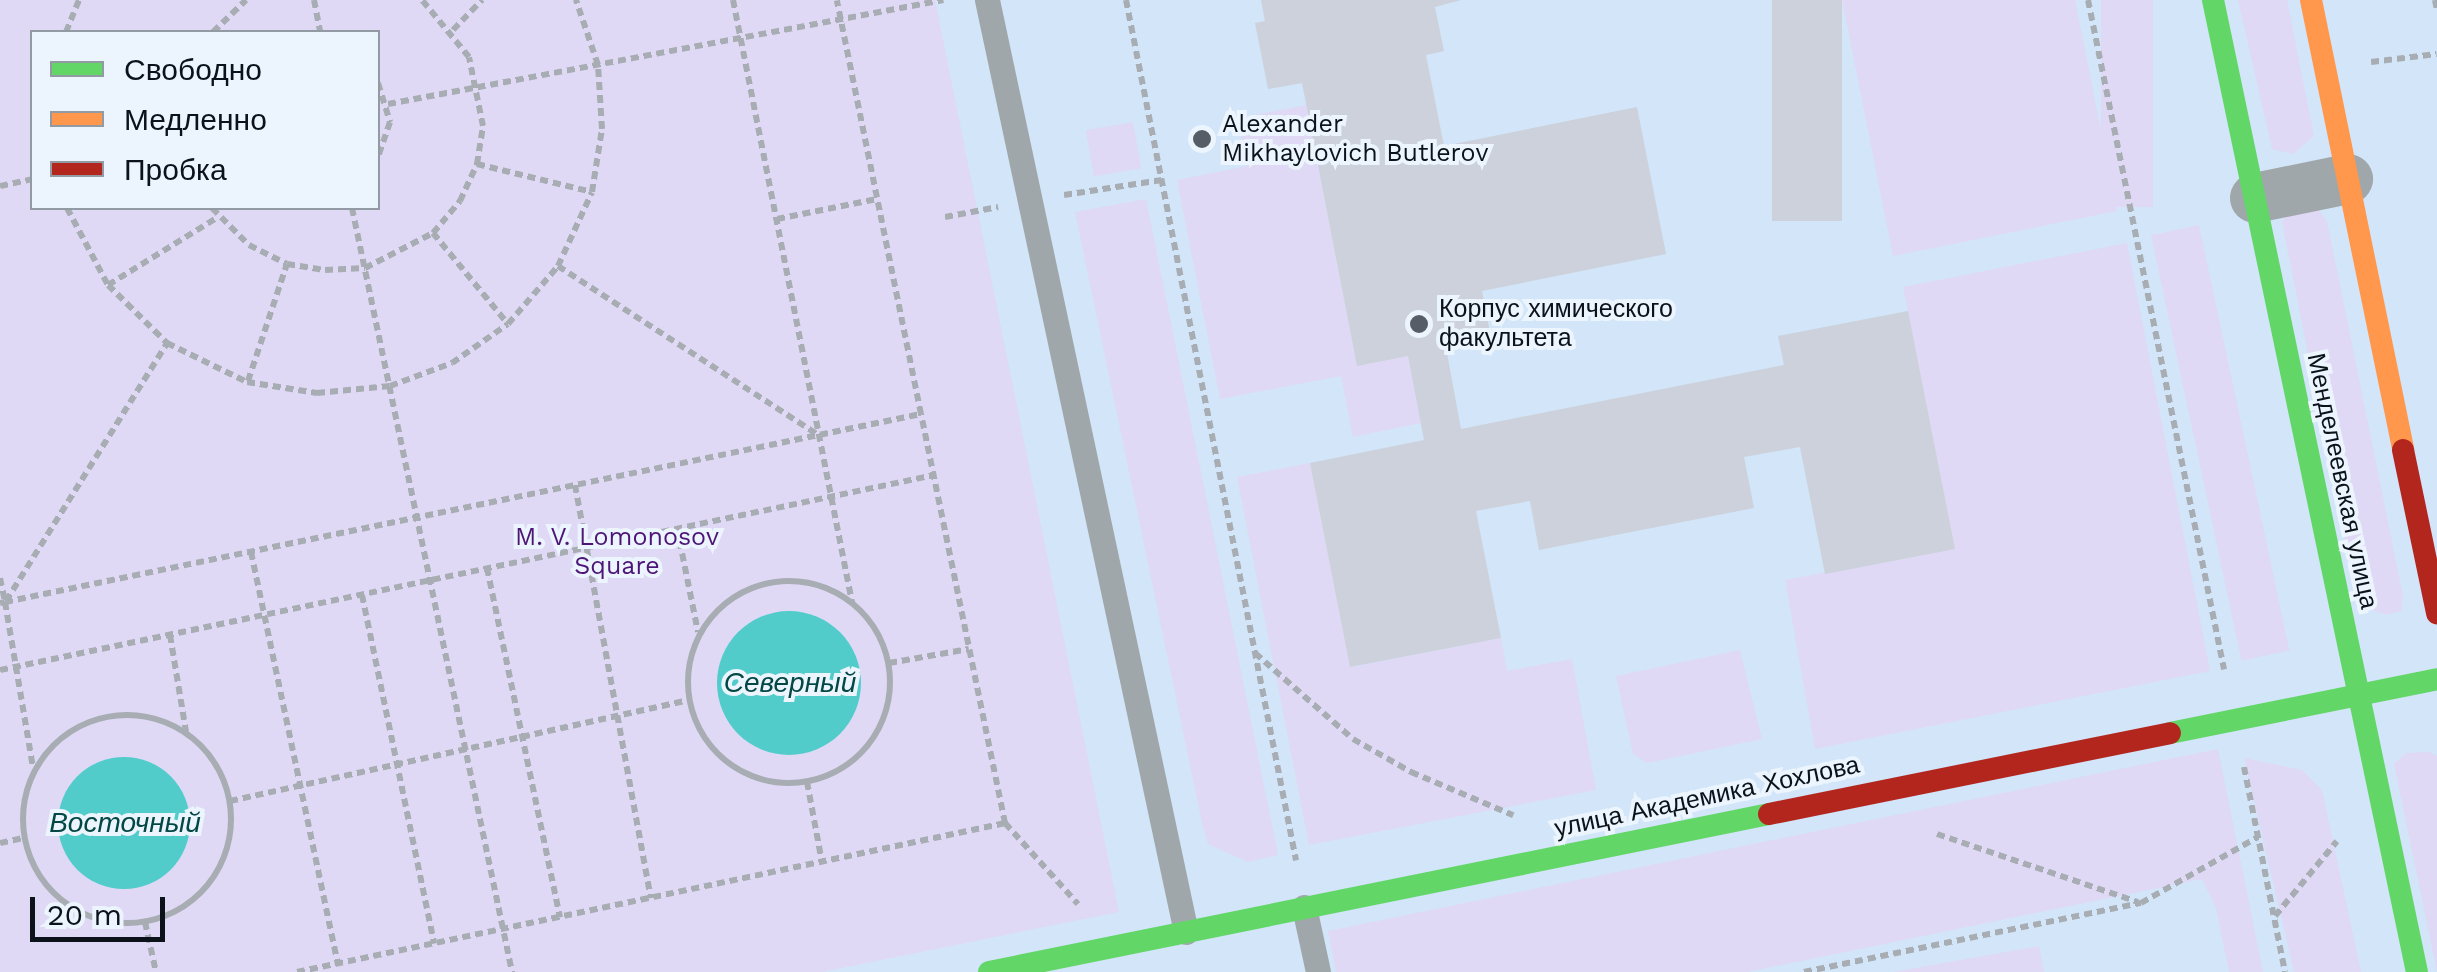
<!DOCTYPE html>
<meta charset="utf-8">
<style>
body{margin:0}
#map{position:relative;width:2437px;height:972px;overflow:hidden;background:#e0e9f3;font-family:"Work Sans",sans-serif}
div>[style]{position:absolute}
[style*='--x']{left:calc(var(--x)*1px);top:calc(var(--y)*1px);width:calc(var(--w)*1px);rotate:calc(var(--a)*1deg)}
.built>*{inset:0;background:#d2e5f9}
.green>*{inset:0;background:#dfd9f5;transform-origin:0 0}
.water>*{inset:0;background:#52ccca}
.round{border-radius:50%}
.building>*{inset:0;background:#ccd1db;transform-origin:0 0}
.path>*{height:6px;margin-top:-3px;transform-origin:0;background:repeating-linear-gradient(90deg,#a7adb2 0 8px,transparent 0 13px)}
.path>.ring{margin:-3px;padding:0;box-sizing:content-box;background:none;border:6px solid #a7adb2;border-radius:50%}
.lane>*{height:25px;margin:-12.5px;padding:0 12.5px;transform-origin:12.5px;border-radius:12.5px;background:#a0a7aa}
.street>*{height:50px;margin:-25px;padding:0 25px;transform-origin:25px;border-radius:25px;background:#a0a7aa}
.fast>*{height:22px;margin:-11px;padding:0 11px;transform-origin:11px;border-radius:11px;background:#63d668}
.slow>*{height:22px;margin:-11px;padding:0 11px;transform-origin:11px;border-radius:11px;background:#ff974d}
.jam>*{height:22px;margin:-11px;padding:0 11px;transform-origin:11px;border-radius:11px;background:#b3261e}
.dots>*{width:28px;height:28px;translate:-50% -50%;box-sizing:border-box;border:5px solid #ecf5fe;border-radius:50%}
span{translate:-50% -50%;white-space:nowrap;text-align:center;line-height:1.15;-webkit-text-stroke:8px #ecf5fe;paint-order:stroke}
.poi-label{font-size:25px;color:#0b121a}
.left{translate:0 -50%;text-align:left}
.street-label{font-size:25px;color:#0b121a}
.park-label{font-size:25px;color:#4d1576}
.water-label{font-size:28px;color:#034844;font-style:italic}
.legend{position:absolute;left:30px;top:30px;width:350px;height:180px;box-sizing:border-box;background:#ecf5fe;border:2px solid #929aa3;margin:0;padding:12px 18px;list-style:none;font-size:30px;color:#0b121a}
.legend li{display:flex;align-items:center;gap:20px;height:50px}
.legend b{width:50px;border:2px solid #929aa3}
.scale{position:absolute;left:30px;top:897px;width:135px;height:45px;box-sizing:border-box;border:5px solid #0b121a;border-top:0;padding-left:12px;font-size:30px;line-height:35px;white-space:nowrap;color:#0b121a;-webkit-text-stroke:8px #ecf5fe;paint-order:stroke}
</style>
<div id="map">
<div class="built">
<div style="clip-path:polygon(evenodd,0 0,2437px 0,2437px 972px,0 972px,0 0,32px 32px,378px 32px,378px 208px,32px 208px,32px 32px)"></div>
</div>
<div class="green">
<div style="clip-path:polygon(evenodd,0 0,935px 0,1119px 912px,822px 972px,0 972px,0 0,32px 32px,378px 32px,378px 208px,32px 208px,32px 32px)"></div>
<div style="clip-path:polygon(1842px 0,2075px 0,2117px 211px,1893px 256px)"></div>
<div style="left:2101px;top:0;width:52px;height:207px"></div>
<div style="clip-path:polygon(2238px 0,2287px 0,2314px 136px,2293px 154px,2272px 149px)"></div>
<div style="clip-path:polygon(1306px 105px,1357px 365px,1408px 356px,1421px 423px,1353px 437px,1341px 376px,1220px 399px,1177px 180px,1247px 166px,1238px 118px)"></div>
<div style="left:1133px;top:122px;width:47px;height:48px;rotate:80deg"></div>
<div style="clip-path:polygon(1146px 199px,1278px 855px,1248px 862px,1208px 844px,1202px 823px,1075px 212px)"></div>
<div style="clip-path:polygon(2292px 208px,2317px 208px,2327px 221px,2403px 596px,2401px 611px,2387px 615px,2358px 605px,2282px 222px)"></div>
<div style="left:2199px;top:225px;width:435px;height:49px;rotate:78deg"></div>
<div style="clip-path:polygon(2127px 243px,2210px 671px,1815px 749px,1785px 580px,1954px 548px,1903px 287px)"></div>
<div style="clip-path:polygon(1310px 463px,1351px 667px,1501px 638px,1507px 671px,1572px 659px,1596px 790px,1309px 845px,1237px 477px)"></div>
<div style="clip-path:polygon(1740px 650px,1762px 739px,1647px 763px,1633px 754px,1616px 676px)"></div>
<div style="clip-path:polygon(2218px 749px,2263px 972px,2229px 972px,2216px 908px,2202px 879px,1747px 972px,1336px 972px,1328px 931px)"></div>
<div style="clip-path:polygon(2429px 752px,2437px 756px,2437px 972px,2394px 764px,2406px 753px)"></div>
<div style="clip-path:polygon(2244px 758px,2302px 770px,2322px 790px,2361px 972px,2294px 972px)"></div>
<div style="clip-path:polygon(2039px 946px,2044px 972px,1893px 972px)"></div>
</div>
<div class="water">
<div class="round" style="left:717px;top:611px;width:144px;height:144px"></div>
<div class="round" style="left:58px;top:757px;width:132px;height:132px"></div>
</div>
<div class="building">
<div style="clip-path:polygon(1261px 0,1461px 0,1435px 7px,1444px 51px,1426px 55px,1444px 146px,1637px 107px,1666px 254px,1482px 291px,1491px 338px,1446px 348px,1461px 429px,1784px 365px,1778px 336px,1908px 311px,1955px 549px,1825px 574px,1800px 447px,1744px 457px,1754px 508px,1539px 550px,1530px 501px,1476px 511px,1501px 638px,1350px 667px,1310px 463px,1424px 440px,1408px 356px,1357px 366px,1302px 83px,1268px 89px,1255px 23px,1265px 21px)"></div>
<div style="left:1772px;top:0;width:70px;height:221px"></div>
</div>
<div class="path">
<div style="--x:314;--y:0;--w:33;--a:79"></div>
<div style="--x:733;--y:0;--w:614;--a:78.82"></div>
<div style="--x:1126;--y:0;--w:877;--a:78.82"></div>
<div style="--x:2088;--y:0;--w:683;--a:78.51"></div>
<div style="--x:2435;--y:0;--w:10;--a:79"></div>
<div style="--x:453;--y:30;--w:42;--a:-46"></div>
<div style="--x:66;--y:32;--w:35;--a:-68"></div>
<div style="--x:213;--y:32;--w:46;--a:-44.1"></div>
<div style="--x:2371;--y:62;--w:66;--a:-6.9"></div>
<div style="--x:378;--y:83;--w:41;--a:72.9"></div>
<div style="--x:390;--y:122;--w:36;--a:109"></div>
<div style="--x:388;--y:104;--w:565;--a:-10.61"></div>
<div style="--x:477;--y:164;--w:118;--a:13.7"></div>
<div style="--x:0;--y:186;--w:33;--a:-12"></div>
<div style="--x:1064;--y:195;--w:99;--a:-8.7"></div>
<div style="--x:67;--y:208;--w:87;--a:62"></div>
<div style="--x:108;--y:285;--w:83;--a:44.5"></div>
<div style="--x:167;--y:343;--w:89;--a:26"></div>
<div style="--x:247;--y:382;--w:71;--a:8.9"></div>
<div style="--x:317;--y:393;--w:73;--a:-5.5"></div>
<div style="--x:390;--y:386;--w:66;--a:-20.4"></div>
<div style="--x:452;--y:363;--w:68;--a:-34.9"></div>
<div style="--x:508;--y:324;--w:77;--a:-49.2"></div>
<div style="--x:558;--y:266;--w:81;--a:-65.3"></div>
<div style="--x:592;--y:192;--w:64;--a:-81"></div>
<div style="--x:602;--y:129;--w:64;--a:-93.6"></div>
<div style="--x:598;--y:65;--w:69;--a:-108.7"></div>
<div style="--x:212;--y:208;--w:52;--a:45"></div>
<div style="--x:249;--y:245;--w:42;--a:26.6"></div>
<div style="--x:287;--y:264;--w:38;--a:9"></div>
<div style="--x:325;--y:270;--w:40;--a:-2.9"></div>
<div style="--x:365;--y:268;--w:76;--a:-27.2"></div>
<div style="--x:433;--y:233;--w:42;--a:-49.8"></div>
<div style="--x:460;--y:201;--w:41;--a:-65.3"></div>
<div style="--x:477;--y:164;--w:38;--a:-81"></div>
<div style="--x:483;--y:126;--w:70;--a:-101.5"></div>
<div style="--x:469;--y:57;--w:74;--a:-129.5"></div>
<div style="--x:352;--y:208;--w:781;--a:78.17"></div>
<div style="--x:945;--y:217;--w:54;--a:-10.7"></div>
<div style="--x:777;--y:219;--w:102;--a:-11.3"></div>
<div style="--x:433;--y:233;--w:118;--a:50.5"></div>
<div style="--x:558;--y:266;--w:309;--a:33"></div>
<div style="--x:108;--y:285;--w:129;--a:-31.7"></div>
<div style="--x:248;--y:381;--w:123;--a:-71.6"></div>
<div style="--x:575;--y:485;--w:420;--a:79.6"></div>
<div style="--x:677;--y:528;--w:106;--a:78.6"></div>
<div style="--x:251;--y:552;--w:421;--a:78.1"></div>
<div style="--x:487;--y:568;--w:357;--a:78.2"></div>
<div style="--x:0;--y:578;--w:24;--a:78"></div>
<div class="ring" style="left:688px;top:581px;width:196px;height:196px"></div>
<div style="--x:362;--y:595;--w:356;--a:78.3"></div>
<div style="--x:6;--y:601;--w:304;--a:-58"></div>
<div style="--x:5;--y:602;--w:935;--a:-11.6"></div>
<div style="--x:921;--y:414;--w:422;--a:-101.5"></div>
<div style="--x:0;--y:603;--w:5;--a:-11"></div>
<div style="--x:5;--y:602;--w:168;--a:80.4"></div>
<div style="--x:170;--y:635;--w:98;--a:80.6"></div>
<div style="--x:1255;--y:653;--w:130;--a:41.3"></div>
<div style="--x:1353;--y:739;--w:67;--a:29.6"></div>
<div style="--x:1411;--y:772;--w:111;--a:22.9"></div>
<div style="--x:889;--y:663;--w:81;--a:-9.9"></div>
<div style="--x:0;--y:670;--w:954;--a:-11.79"></div>
<div class="ring" style="left:23px;top:715px;width:202px;height:202px"></div>
<div style="--x:2244;--y:767;--w:209;--a:78.7"></div>
<div style="--x:807;--y:782;--w:81;--a:79.4"></div>
<div style="--x:230;--y:801;--w:469;--a:-12.4"></div>
<div style="--x:1005;--y:823;--w:109;--a:48"></div>
<div style="--x:1937;--y:834;--w:212;--a:18.7"></div>
<div style="--x:0;--y:843;--w:25;--a:-12"></div>
<div style="--x:2275;--y:916;--w:97;--a:-50.4"></div>
<div style="--x:145;--y:922;--w:51;--a:77.6"></div>
<div style="--x:297;--y:972;--w:724;--a:-11.88"></div>
<div style="--x:1005;--y:823;--w:418;--a:-101.6"></div>
<div style="--x:1804;--y:972;--w:344;--a:-11.6"></div>
<div style="--x:2141;--y:903;--w:134;--a:-29.4"></div>
</div>
<div class="lane">
<div style="--x:987;--y:0;--w:953;--a:77.95"></div>
<div style="--x:1304;--y:907;--w:66;--a:77.8"></div>
</div>
<div class="street">
<div style="--x:2255;--y:198;--w:95;--a:-11.5"></div>
</div>
<div class="fast">
<div style="--x:2213;--y:0;--w:993;--a:78.15"></div>
<div style="--x:2170;--y:733;--w:272;--a:-11.4"></div>
<div style="--x:989;--y:972;--w:796;--a:-11.45"></div>
</div>
<div class="slow">
<div style="--x:2311;--y:0;--w:459;--a:78.4"></div>
</div>
<div class="jam">
<div style="--x:2403;--y:450;--w:167;--a:78.2"></div>
<div style="--x:1769;--y:814;--w:409;--a:-11.4"></div>
</div>
<div class="dots">
<div style="left:1202px;top:139px;background:#565d66"></div>
<div style="left:1419px;top:324px;background:#565d66"></div>
</div>
<div class="poi-label">
<span class="left" style="left:1222px;top:139px">Alexander<br>Mikhaylovich Butlerov</span>
<span class="left" style="left:1439px;top:324px">Корпус химического<br>факультета</span>
</div>
<div class="street-label">
<span style="left:2342px;top:481px;rotate:78deg">Менделеевская улица</span>
<span style="left:1707px;top:797px;rotate:-12deg">улица Академика Хохлова</span>
</div>
<div class="park-label">
<span style="left:617px;top:552px">M. V. Lomonosov<br>Square</span>
</div>
<div class="water-label">
<span style="left:790px;top:683px">Северный</span>
<span style="left:125px;top:823px">Восточный</span>
</div>
<ul class="legend">
<li><b style="height:12px;background:#63d668"></b>Свободно</li>
<li><b style="height:12px;background:#ff974d"></b>Медленно</li>
<li><b style="height:12px;background:#b3261e"></b>Пробка</li>
</ul>
<div class="scale">20 m</div>
</div>
